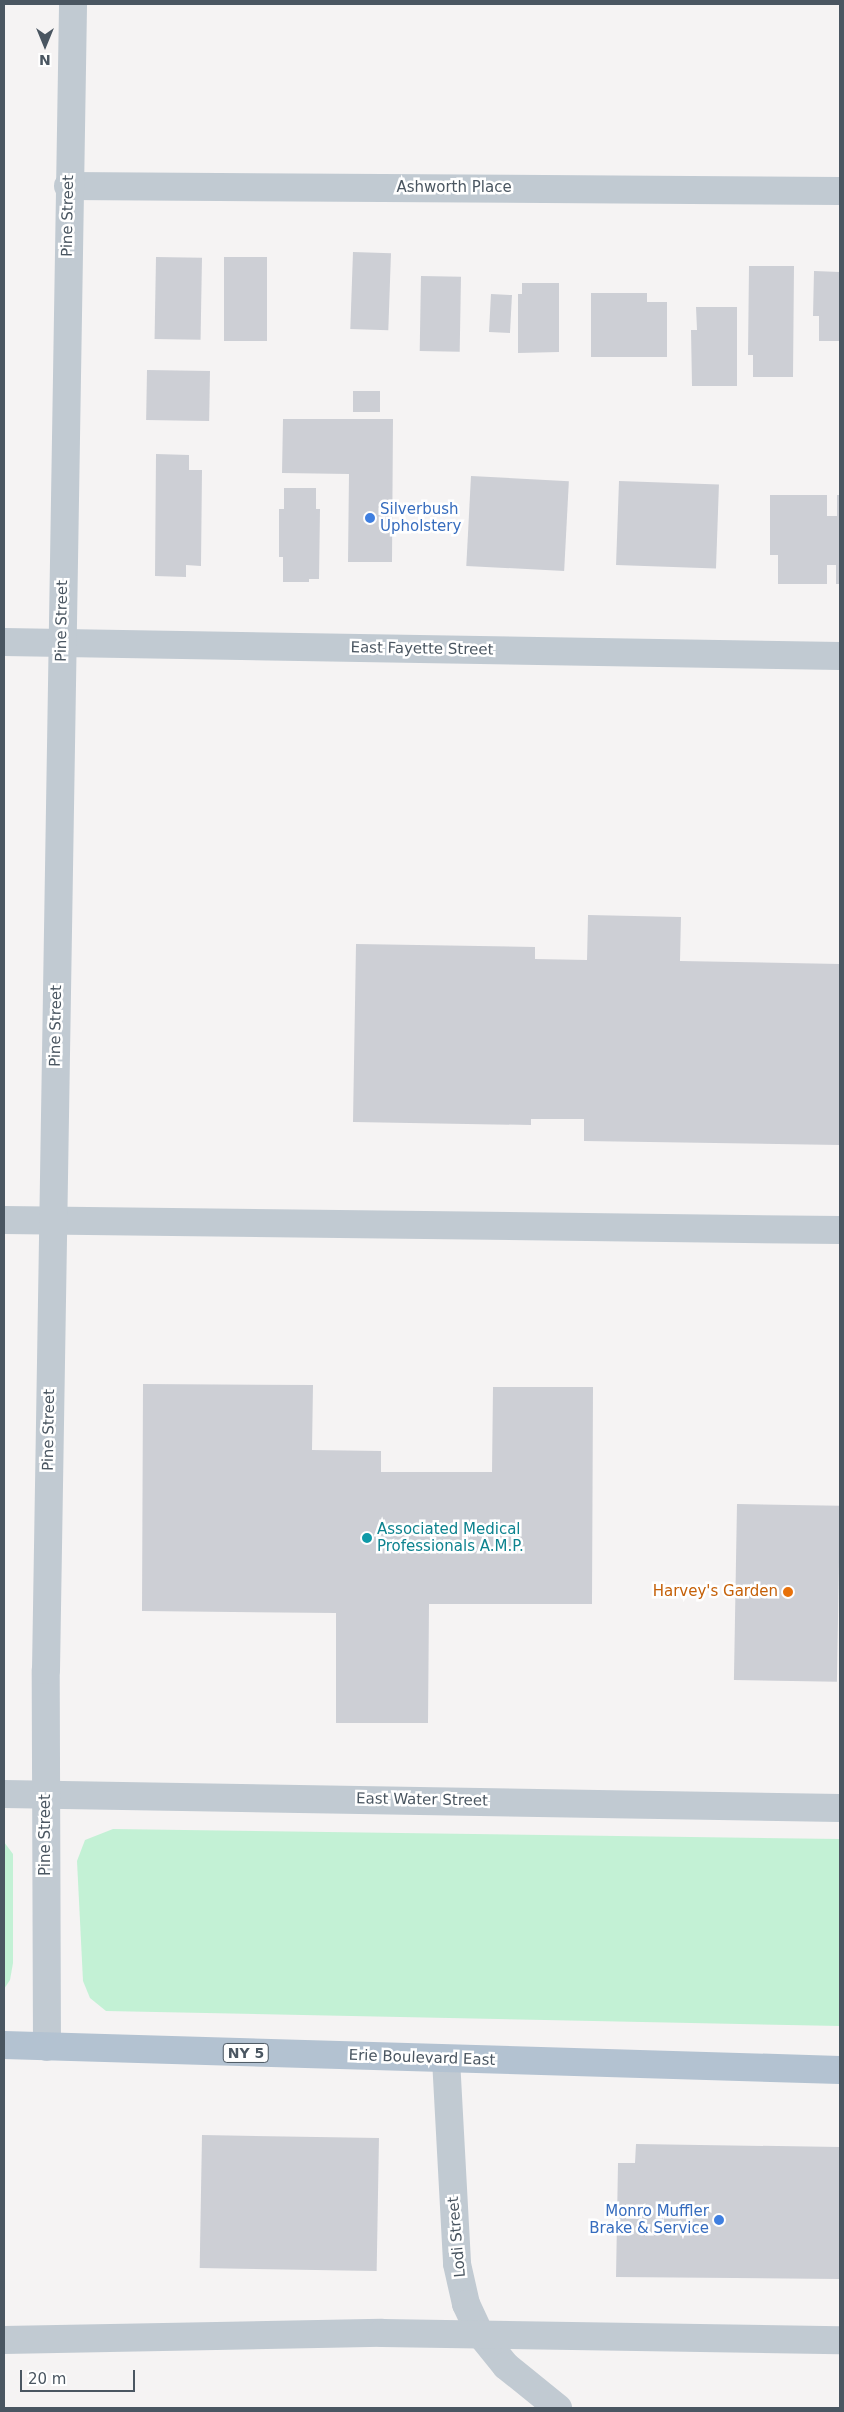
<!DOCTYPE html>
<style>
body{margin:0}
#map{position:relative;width:844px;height:2412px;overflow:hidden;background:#f5f3f3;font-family:"DejaVu Sans",sans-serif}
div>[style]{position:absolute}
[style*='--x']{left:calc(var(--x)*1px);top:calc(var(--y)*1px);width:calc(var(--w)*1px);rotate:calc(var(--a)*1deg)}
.green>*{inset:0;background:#c3f1d5}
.building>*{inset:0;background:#cdcfd5;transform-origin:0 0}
.minor>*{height:28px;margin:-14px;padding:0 14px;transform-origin:14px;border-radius:14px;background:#c1cad2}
.major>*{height:28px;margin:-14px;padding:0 14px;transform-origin:14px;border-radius:14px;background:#b3c2d1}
.dots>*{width:14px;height:14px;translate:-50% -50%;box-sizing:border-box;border:2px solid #fff;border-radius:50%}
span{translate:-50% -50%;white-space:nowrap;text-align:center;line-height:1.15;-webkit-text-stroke:5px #fff;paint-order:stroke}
.shield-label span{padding:1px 4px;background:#fff;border:1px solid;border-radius:4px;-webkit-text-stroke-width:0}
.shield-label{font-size:14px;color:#4a5661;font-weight:700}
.street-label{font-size:15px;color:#4a5661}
.shop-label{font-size:15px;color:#366cbe}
.left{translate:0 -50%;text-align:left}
.right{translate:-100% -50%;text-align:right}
.culture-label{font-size:15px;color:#0d838f}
.food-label{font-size:15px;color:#c56008}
.frame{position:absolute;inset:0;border:5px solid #4a5661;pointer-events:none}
.north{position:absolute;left:20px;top:20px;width:50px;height:50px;-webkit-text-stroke:4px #fff;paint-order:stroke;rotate:180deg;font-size:14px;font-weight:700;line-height:20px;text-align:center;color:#4a5661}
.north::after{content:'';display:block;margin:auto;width:18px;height:22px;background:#4a5661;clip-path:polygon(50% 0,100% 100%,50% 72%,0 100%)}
.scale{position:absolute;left:20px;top:2370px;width:115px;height:22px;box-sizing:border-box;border:2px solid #4a5661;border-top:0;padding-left:6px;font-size:15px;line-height:18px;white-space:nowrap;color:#4a5661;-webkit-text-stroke:4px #fff;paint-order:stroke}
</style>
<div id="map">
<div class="green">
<div style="clip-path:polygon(113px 1829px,840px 1839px,840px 2026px,106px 2011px,90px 1998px,83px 1981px,77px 1861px,85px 1840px)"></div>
<div style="clip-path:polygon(4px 1842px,13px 1854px,13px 1963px,10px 1980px,4px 1989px)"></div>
</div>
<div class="building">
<div style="left:353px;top:252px;width:38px;height:77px;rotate:2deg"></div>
<div style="left:156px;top:257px;width:46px;height:82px;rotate:1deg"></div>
<div style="left:224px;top:257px;width:43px;height:84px"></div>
<div style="clip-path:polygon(749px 266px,794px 266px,793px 377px,753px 377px,753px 355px,748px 355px)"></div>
<div style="clip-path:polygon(814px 271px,840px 272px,840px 341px,819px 341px,819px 316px,813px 316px)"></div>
<div style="left:421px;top:276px;width:40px;height:75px;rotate:1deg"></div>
<div style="clip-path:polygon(522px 283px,559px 283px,559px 352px,518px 353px,518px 294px,522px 294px)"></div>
<div style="clip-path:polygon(591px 293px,647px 293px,647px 302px,667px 302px,667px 357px,591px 357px)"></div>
<div style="left:491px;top:294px;width:21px;height:38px;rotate:3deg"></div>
<div style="clip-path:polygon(696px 307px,737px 307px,737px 386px,692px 386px,691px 330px,697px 330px)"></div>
<div style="left:147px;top:370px;width:63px;height:50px;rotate:1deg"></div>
<div style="left:353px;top:391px;width:27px;height:21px"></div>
<div style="clip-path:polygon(283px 419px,393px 419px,392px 562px,348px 562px,349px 474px,282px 473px)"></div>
<div style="clip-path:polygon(156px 454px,189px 455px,189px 470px,202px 470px,201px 566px,186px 565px,186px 577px,155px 576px)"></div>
<div style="left:471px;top:476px;width:98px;height:90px;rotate:3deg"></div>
<div style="left:619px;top:481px;width:100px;height:84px;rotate:2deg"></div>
<div style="clip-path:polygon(284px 488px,316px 488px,316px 509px,320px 509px,319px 579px,309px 579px,309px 582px,283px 582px,283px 557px,279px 557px,279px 509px,284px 509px)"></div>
<div style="clip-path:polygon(770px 495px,827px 495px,827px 516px,837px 516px,837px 495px,840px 495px,840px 584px,836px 584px,836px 565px,827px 565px,827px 584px,778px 584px,778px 555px,770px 555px)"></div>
<div style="clip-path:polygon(588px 915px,681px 917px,680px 961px,840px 964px,840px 1145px,584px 1141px,584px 1119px,531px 1119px,531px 1125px,353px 1122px,356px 944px,535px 947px,535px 959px,587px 960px)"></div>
<div style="clip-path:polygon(143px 1384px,313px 1385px,312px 1450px,381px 1451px,381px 1472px,492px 1472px,493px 1387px,593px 1387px,592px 1604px,429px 1604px,428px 1723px,336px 1723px,336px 1613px,142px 1611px)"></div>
<div style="left:737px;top:1504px;width:103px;height:176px;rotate:1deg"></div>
<div style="left:202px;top:2135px;width:177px;height:133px;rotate:1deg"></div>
<div style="clip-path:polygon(636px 2144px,840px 2147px,840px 2279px,616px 2277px,618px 2163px,635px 2163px)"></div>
</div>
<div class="minor">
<div style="--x:68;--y:186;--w:772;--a:0.37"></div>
<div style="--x:4;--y:642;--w:836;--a:0.96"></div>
<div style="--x:4;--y:1220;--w:836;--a:0.69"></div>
<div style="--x:4;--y:1794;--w:836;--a:0.96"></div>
<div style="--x:47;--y:2047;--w:377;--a:-90.2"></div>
<div style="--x:46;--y:1670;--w:1666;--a:-89.07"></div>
<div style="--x:446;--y:2059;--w:205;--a:86.9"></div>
<div style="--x:457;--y:2264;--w:41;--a:77.3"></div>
<div style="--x:466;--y:2304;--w:33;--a:65"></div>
<div style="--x:480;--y:2334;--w:41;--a:50.9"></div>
<div style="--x:506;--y:2366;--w:67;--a:38.9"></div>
<div style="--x:4;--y:2340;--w:378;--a:-1.1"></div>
<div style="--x:382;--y:2333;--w:458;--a:0.9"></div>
</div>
<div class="major">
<div style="--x:4;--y:2045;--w:836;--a:1.71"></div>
</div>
<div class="dots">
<div style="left:370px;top:518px;background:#3f7fe0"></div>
<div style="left:367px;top:1538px;background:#0f9aa8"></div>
<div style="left:788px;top:1592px;background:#e8710a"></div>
<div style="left:719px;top:2220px;background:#3f7fe0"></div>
</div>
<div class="shield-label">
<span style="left:246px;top:2053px">NY 5</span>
</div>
<div class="street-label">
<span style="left:454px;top:188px">Ashworth Place</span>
<span style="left:68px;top:216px;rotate:-89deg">Pine Street</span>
<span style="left:62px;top:621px;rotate:-89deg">Pine Street</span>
<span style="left:422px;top:649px;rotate:1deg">East Fayette Street</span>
<span style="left:56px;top:1026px;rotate:-89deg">Pine Street</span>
<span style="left:49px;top:1430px;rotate:-89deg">Pine Street</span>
<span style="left:422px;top:1800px;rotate:1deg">East Water Street</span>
<span style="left:46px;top:1835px;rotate:-90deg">Pine Street</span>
<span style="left:422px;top:2058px;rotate:2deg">Erie Boulevard East</span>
<span style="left:457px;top:2237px;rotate:-95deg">Lodi Street</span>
</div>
<div class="shop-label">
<span class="left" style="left:380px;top:518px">Silverbush<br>Upholstery</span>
<span class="right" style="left:709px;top:2220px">Monro Muffler<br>Brake &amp; Service</span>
</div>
<div class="culture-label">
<span class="left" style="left:377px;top:1538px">Associated Medical<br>Professionals A.M.P.</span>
</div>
<div class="food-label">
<span class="right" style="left:778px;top:1592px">Harvey's Garden</span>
</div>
<div class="frame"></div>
<div class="north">N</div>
<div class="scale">20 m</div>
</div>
